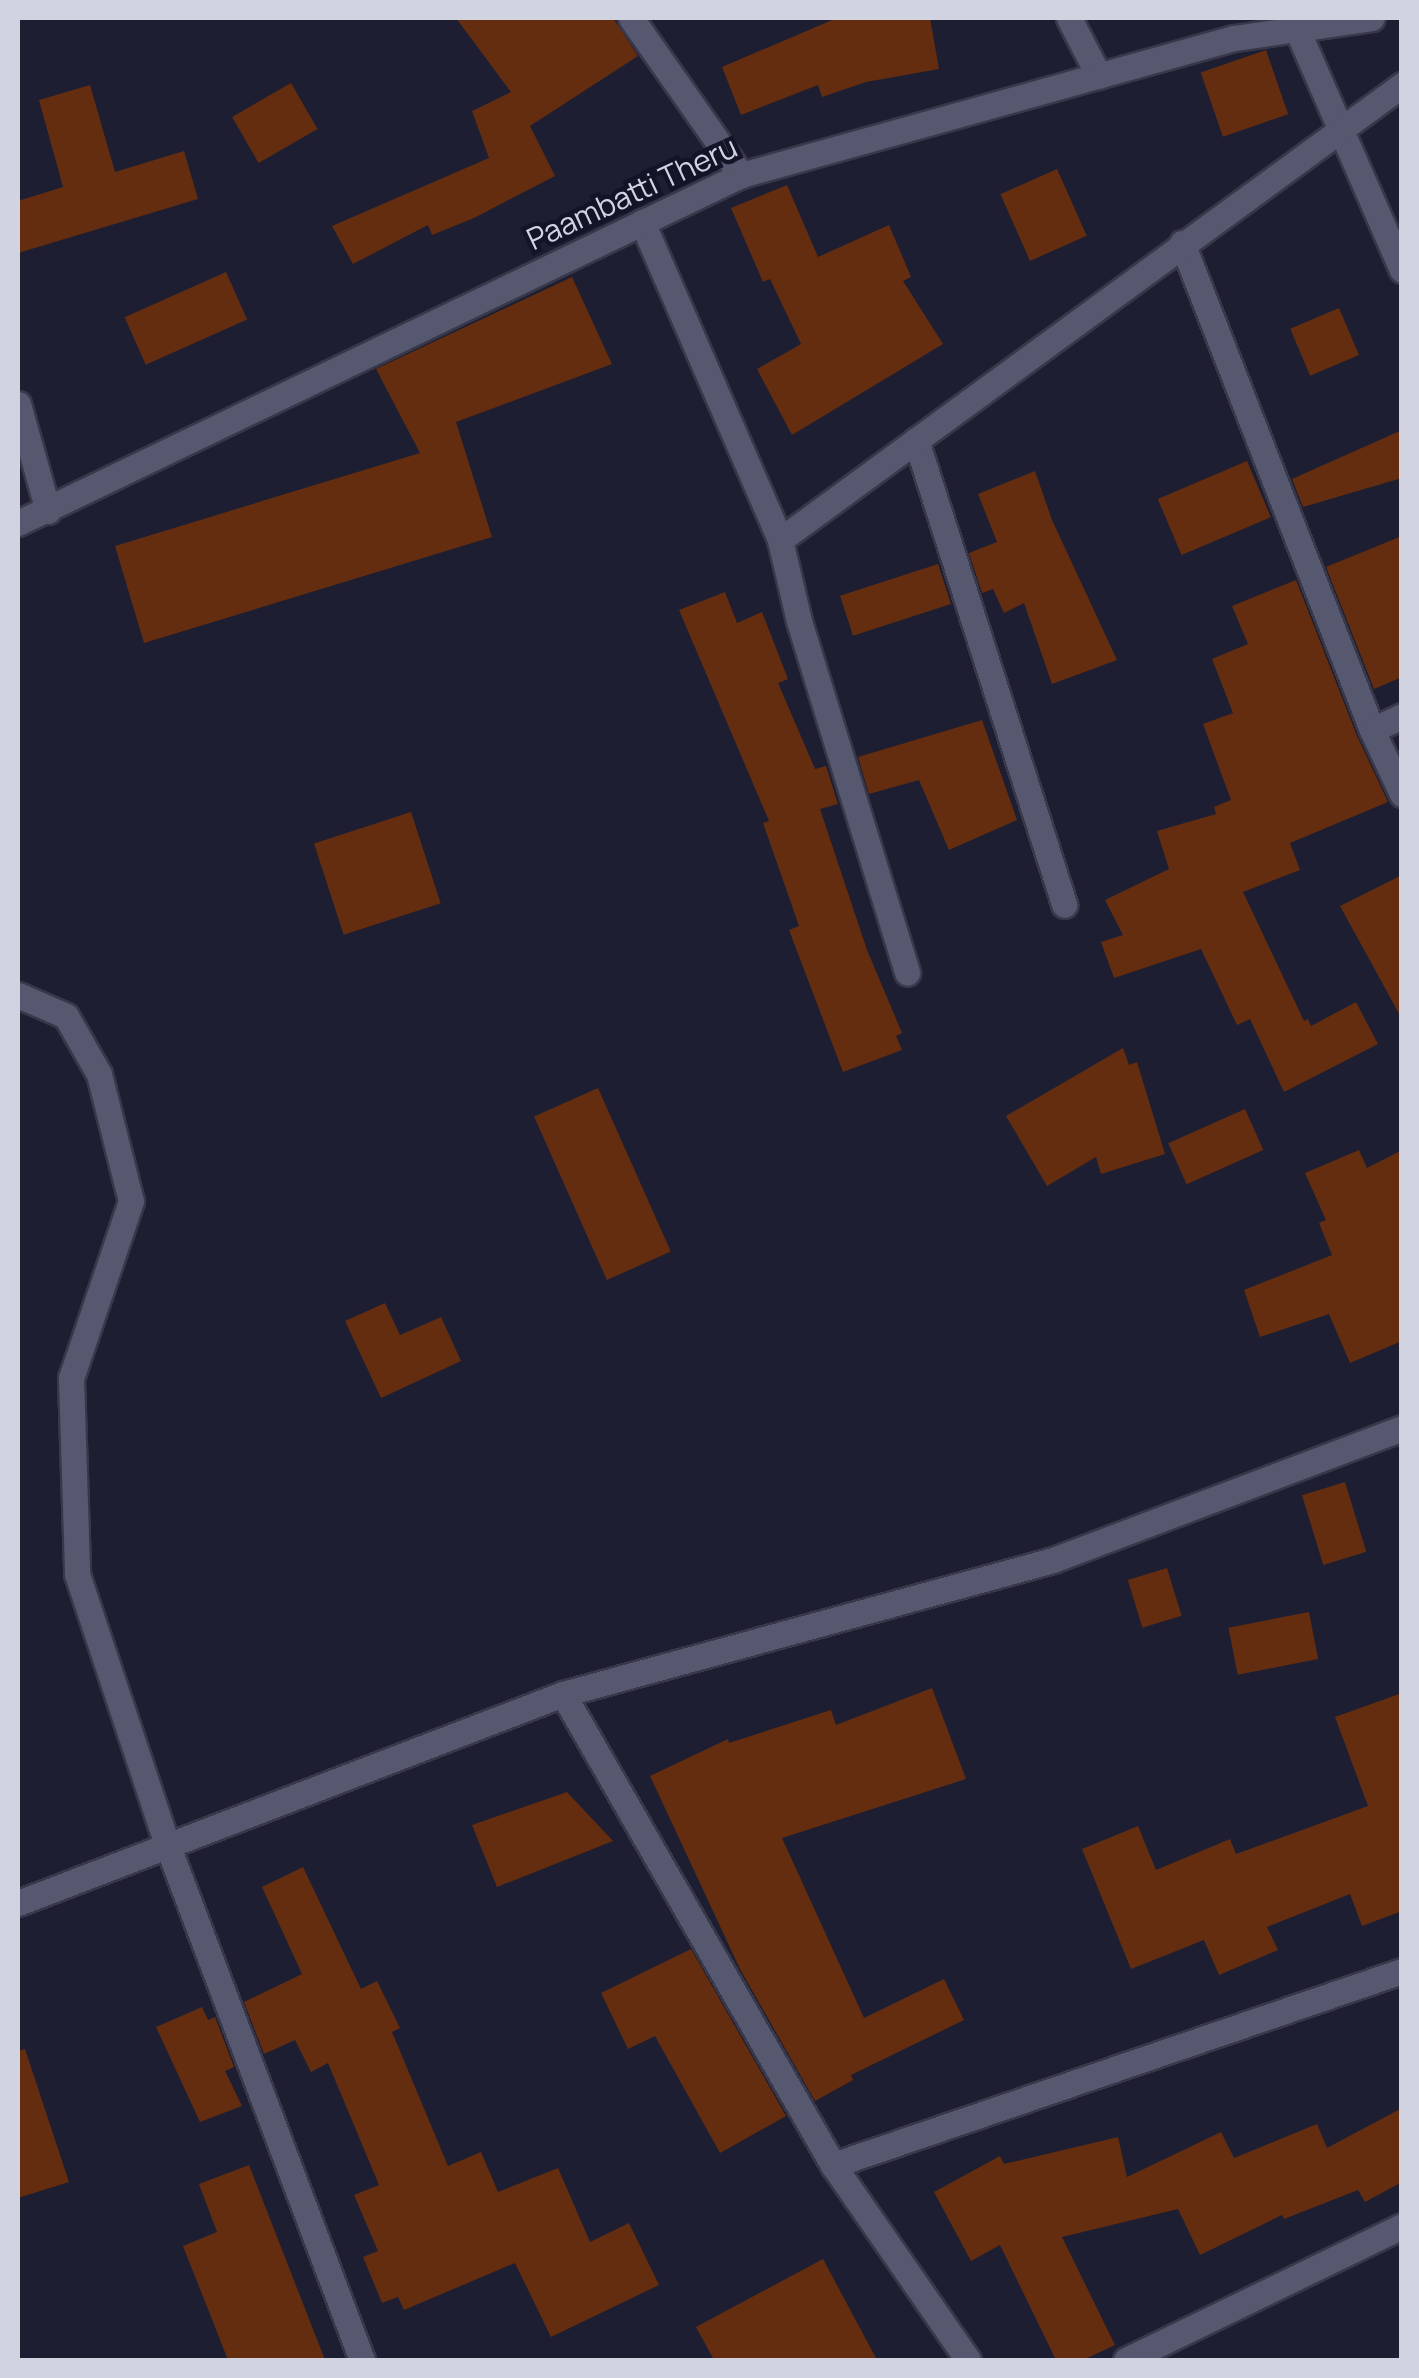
<!DOCTYPE html>
<style>
body{margin:0}
#map{position:relative;width:1419px;height:2378px;overflow:hidden;background:#1d1e32;font-family:Manrope,sans-serif}
div>[style]{position:absolute}
[style*='--x']{left:calc(var(--x)*1px);top:calc(var(--y)*1px);width:calc(var(--w)*1px);rotate:calc(var(--a)*1deg)}
.building>*{inset:0;background:#642d0f;transform-origin:0 0}
.roads{filter:drop-shadow(2px 0 #38384a) drop-shadow(-2px 0 #38384a) drop-shadow(0 2px #38384a) drop-shadow(0 -2px #38384a)}
.minor>*{height:25px;margin:-12.5px;padding:0 12.5px;transform-origin:12.5px;border-radius:12.5px;background:#565870}
span{translate:-50% -50%;white-space:nowrap;text-align:center;line-height:1.15;-webkit-text-stroke:9px #141428;paint-order:stroke}
.street-label{font-size:30px;color:#d1d3e1}
.frame{position:absolute;inset:0;border:20px solid #d1d3e1;pointer-events:none}
</style>
<div id="map">
<div class="building">
<div style="clip-path:polygon(456px 18px,613px 18px,638px 56px,530px 126px,555px 176px,474px 218px,432px 235px,428px 225px,353px 264px,332px 226px,489px 158px,472px 111px,511px 92px)"></div>
<div style="clip-path:polygon(837px 18px,930px 18px,939px 69px,866px 82px,822px 97px,818px 85px,741px 115px,722px 67px)"></div>
<div style="left:1266px;top:50px;width:68px;height:69px;rotate:71deg"></div>
<div style="left:291px;top:83px;width:53px;height:68px;rotate:60deg"></div>
<div style="clip-path:polygon(90px 85px,115px 172px,184px 151px,198px 199px,18px 253px,18px 201px,63px 187px,39px 100px)"></div>
<div style="left:1057px;top:169px;width:73px;height:62px;rotate:66deg"></div>
<div style="clip-path:polygon(787px 185px,818px 257px,889px 225px,911px 277px,903px 281px,943px 344px,792px 435px,757px 369px,801px 344px,770px 279px,763px 282px,731px 208px)"></div>
<div style="left:226px;top:272px;width:52px;height:111px;rotate:66deg"></div>
<div style="clip-path:polygon(572px 277px,612px 364px,456px 422px,492px 537px,144px 643px,115px 546px,420px 453px,376px 369px)"></div>
<div style="left:1339px;top:308px;width:51px;height:53px;rotate:67deg"></div>
<div style="clip-path:polygon(1402px 430px,1402px 478px,1303px 507px,1292px 479px)"></div>
<div style="left:1247px;top:461px;width:61px;height:97px;rotate:67deg"></div>
<div style="clip-path:polygon(1035px 471px,1052px 520px,1117px 660px,1052px 684px,1024px 603px,1004px 613px,993px 589px,982px 593px,969px 553px,997px 542px,978px 494px)"></div>
<div style="clip-path:polygon(1402px 536px,1402px 677px,1374px 689px,1326px 567px)"></div>
<div style="left:938px;top:564px;width:42px;height:103px;rotate:72deg"></div>
<div style="clip-path:polygon(1296px 580px,1357px 736px,1388px 802px,1290px 843px,1300px 870px,1243px 892px,1304px 1021px,1308px 1019px,1311px 1026px,1356px 1002px,1378px 1044px,1284px 1092px,1250px 1019px,1237px 1025px,1201px 949px,1114px 978px,1101px 942px,1123px 935px,1105px 900px,1169px 869px,1157px 831px,1216px 814px,1214px 807px,1231px 800px,1203px 724px,1233px 713px,1212px 659px,1248px 644px,1232px 606px)"></div>
<div style="clip-path:polygon(725px 592px,737px 623px,762px 612px,788px 679px,778px 683px,815px 769px,826px 766px,838px 804px,820px 809px,867px 950px,902px 1033px,896px 1036px,902px 1050px,843px 1072px,789px 930px,799px 926px,763px 823px,769px 821px,679px 610px)"></div>
<div style="clip-path:polygon(982px 720px,1017px 820px,949px 850px,919px 780px,869px 794px,858px 757px)"></div>
<div style="left:411px;top:812px;width:96px;height:102px;rotate:72deg"></div>
<div style="clip-path:polygon(1402px 875px,1402px 1019px,1340px 906px)"></div>
<div style="clip-path:polygon(1123px 1048px,1129px 1065px,1137px 1062px,1165px 1154px,1101px 1174px,1096px 1157px,1047px 1186px,1006px 1116px)"></div>
<div style="left:598px;top:1088px;width:179px;height:70px;rotate:66deg"></div>
<div style="left:1245px;top:1109px;width:45px;height:84px;rotate:66deg"></div>
<div style="clip-path:polygon(1359px 1150px,1367px 1168px,1402px 1150px,1402px 1341px,1350px 1363px,1329px 1314px,1260px 1337px,1244px 1290px,1332px 1255px,1319px 1223px,1326px 1220px,1305px 1173px)"></div>
<div style="clip-path:polygon(385px 1303px,400px 1335px,441px 1317px,461px 1361px,381px 1398px,345px 1321px)"></div>
<div style="left:1345px;top:1482px;width:73px;height:45px;rotate:73deg"></div>
<div style="left:1167px;top:1568px;width:50px;height:41px;rotate:73deg"></div>
<div style="left:1309px;top:1612px;width:48px;height:82px;rotate:79deg"></div>
<div style="clip-path:polygon(932px 1688px,966px 1779px,782px 1838px,864px 2018px,944px 1979px,964px 2020px,851px 2075px,853px 2080px,815px 2101px,740px 1969px,650px 1776px,728px 1739px,729px 1743px,831px 1710px,836px 1725px)"></div>
<div style="clip-path:polygon(1402px 1693px,1402px 1911px,1362px 1926px,1350px 1894px,1267px 1927px,1278px 1950px,1219px 1975px,1204px 1940px,1131px 1969px,1082px 1849px,1138px 1826px,1156px 1870px,1230px 1839px,1236px 1854px,1368px 1806px,1335px 1717px)"></div>
<div style="clip-path:polygon(567px 1792px,613px 1841px,497px 1887px,472px 1825px)"></div>
<div style="clip-path:polygon(303px 1867px,361px 1989px,377px 1981px,400px 2028px,392px 2032px,448px 2166px,481px 2152px,498px 2192px,558px 2168px,590px 2242px,629px 2223px,659px 2285px,551px 2337px,515px 2263px,404px 2310px,398px 2297px,382px 2303px,363px 2257px,378px 2251px,354px 2195px,379px 2185px,328px 2063px,311px 2072px,295px 2040px,264px 2054px,244px 2002px,302px 1974px,262px 1887px)"></div>
<div style="clip-path:polygon(691px 1949px,786px 2116px,720px 2153px,655px 2036px,628px 2049px,601px 1993px)"></div>
<div style="clip-path:polygon(202px 2007px,208px 2020px,215px 2017px,234px 2067px,225px 2071px,242px 2106px,200px 2122px,156px 2027px)"></div>
<div style="clip-path:polygon(25px 2049px,69px 2182px,18px 2198px,18px 2051px)"></div>
<div style="clip-path:polygon(1402px 2108px,1402px 2182px,1365px 2202px,1358px 2190px,1284px 2219px,1282px 2215px,1200px 2255px,1178px 2209px,1062px 2237px,1115px 2345px,1083px 2360px,1056px 2360px,1000px 2245px,971px 2261px,934px 2192px,1000px 2156px,1004px 2164px,1118px 2137px,1127px 2177px,1221px 2132px,1234px 2158px,1317px 2124px,1327px 2148px)"></div>
<div style="clip-path:polygon(249px 2165px,325px 2360px,228px 2360px,183px 2246px,217px 2232px,199px 2184px)"></div>
<div style="clip-path:polygon(823px 2259px,877px 2360px,714px 2360px,696px 2327px)"></div>
</div>
<div class="roads">
<div class="minor">
<div style="--x:631;--y:18;--w:192;--a:55"></div>
<div style="--x:1069;--y:18;--w:65;--a:62.7"></div>
<div style="--x:1292;--y:18;--w:275;--a:66.4"></div>
<div style="--x:642;--y:222;--w:347;--a:66.5"></div>
<div style="--x:780;--y:540;--w:83;--a:76.8"></div>
<div style="--x:799;--y:621;--w:368;--a:72.9"></div>
<div style="--x:1182;--y:243;--w:523;--a:68.69"></div>
<div style="--x:1372;--y:730;--w:33;--a:-25"></div>
<div style="--x:18;--y:404;--w:111;--a:74.3"></div>
<div style="--x:916;--y:440;--w:488;--a:72.3"></div>
<div style="--x:18;--y:523;--w:802;--a:-25.7"></div>
<div style="--x:741;--y:175;--w:512;--a:-15.53"></div>
<div style="--x:1234;--y:38;--w:139;--a:-8.2"></div>
<div style="--x:780;--y:540;--w:771;--a:-36.19"></div>
<div style="--x:1372;--y:730;--w:71;--a:64.9"></div>
<div style="--x:18;--y:995;--w:52;--a:23.6"></div>
<div style="--x:66;--y:1016;--w:67;--a:60.4"></div>
<div style="--x:99;--y:1074;--w:131;--a:75.9"></div>
<div style="--x:131;--y:1201;--w:187;--a:108.7"></div>
<div style="--x:71;--y:1378;--w:196;--a:88.2"></div>
<div style="--x:77;--y:1574;--w:285;--a:71.6"></div>
<div style="--x:167;--y:1844;--w:552;--a:69.3"></div>
<div style="--x:563;--y:1694;--w:543;--a:60.18"></div>
<div style="--x:833;--y:2165;--w:237;--a:55.3"></div>
<div style="--x:18;--y:1903;--w:584;--a:-20.98"></div>
<div style="--x:563;--y:1694;--w:508;--a:-15.29"></div>
<div style="--x:1053;--y:1560;--w:373;--a:-20.7"></div>
<div style="--x:833;--y:2165;--w:601;--a:-18.83"></div>
<div style="--x:1126;--y:2360;--w:307;--a:-25.9"></div>
</div>
</div>
<div class="street-label">
<span style="left:632px;top:193px;rotate:-25deg">Paambatti Theru</span>
</div>
<div class="frame"></div>
</div>
